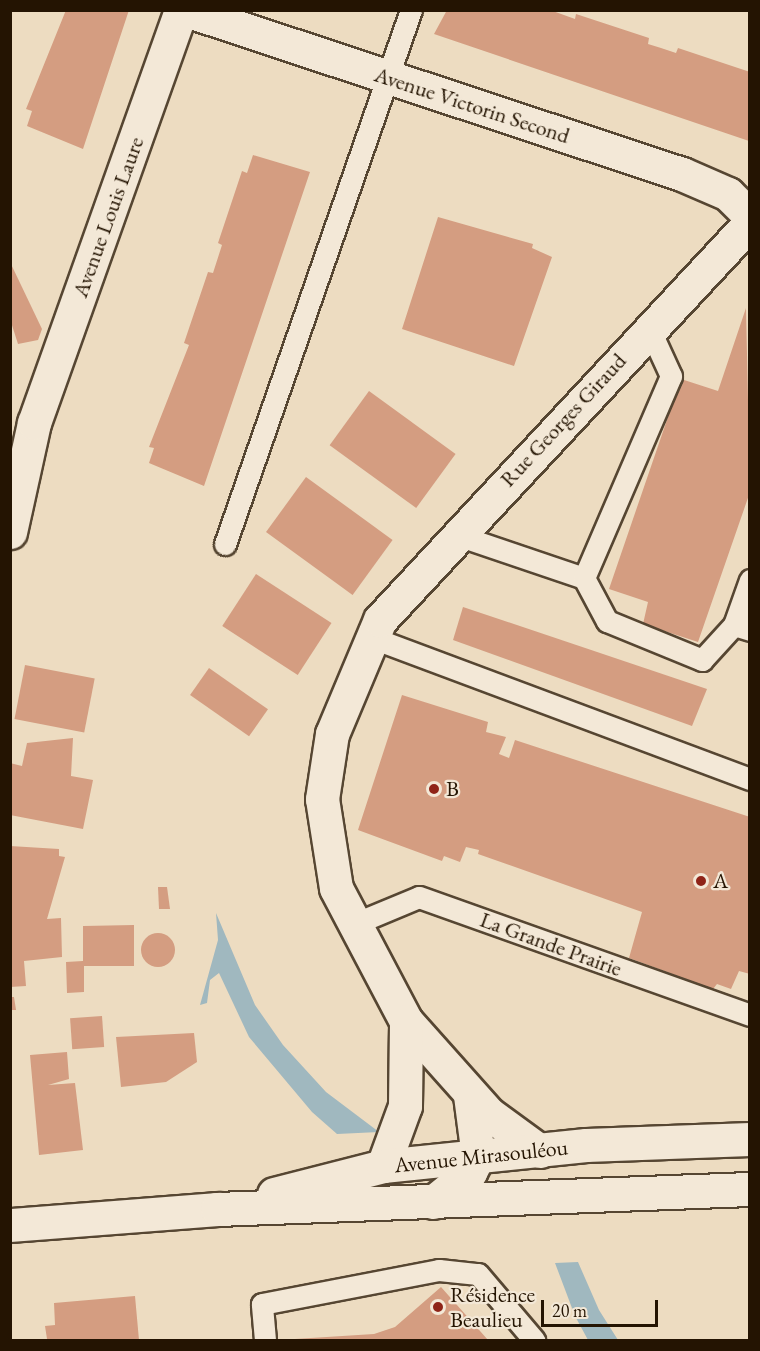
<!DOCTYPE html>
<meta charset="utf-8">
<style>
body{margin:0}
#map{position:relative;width:760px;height:1351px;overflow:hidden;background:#eddcc1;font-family:"EB Garamond",serif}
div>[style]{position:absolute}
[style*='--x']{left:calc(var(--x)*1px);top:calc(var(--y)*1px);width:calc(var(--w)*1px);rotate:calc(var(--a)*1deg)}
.water>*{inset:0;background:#a0b8bf}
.building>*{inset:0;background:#d49d81;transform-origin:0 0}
.round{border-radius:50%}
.roads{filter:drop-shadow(2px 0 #564632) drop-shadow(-2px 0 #564632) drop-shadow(0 2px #564632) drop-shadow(0 -2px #564632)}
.service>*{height:21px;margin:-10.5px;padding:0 10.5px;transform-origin:10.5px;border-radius:10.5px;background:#f3e8d7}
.minor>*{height:33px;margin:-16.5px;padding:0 16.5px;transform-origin:16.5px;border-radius:16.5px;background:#f3e8d7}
.secondary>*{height:33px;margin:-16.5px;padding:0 16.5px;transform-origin:16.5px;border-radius:16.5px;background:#f3e8d7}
.dots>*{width:16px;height:16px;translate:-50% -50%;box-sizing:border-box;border:3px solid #f3e8d7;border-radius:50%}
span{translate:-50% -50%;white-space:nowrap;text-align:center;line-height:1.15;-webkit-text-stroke:4.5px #f3e8d7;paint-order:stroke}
.street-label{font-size:22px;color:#241402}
.poi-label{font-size:22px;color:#241402}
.left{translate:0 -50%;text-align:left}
.frame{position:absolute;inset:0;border:12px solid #241402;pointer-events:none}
.scale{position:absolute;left:541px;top:1300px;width:117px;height:27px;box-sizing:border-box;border:3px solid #241402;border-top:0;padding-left:8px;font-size:18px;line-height:21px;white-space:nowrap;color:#241402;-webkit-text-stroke:4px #f3e8d7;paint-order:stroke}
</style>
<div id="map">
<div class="water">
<div style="clip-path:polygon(216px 913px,255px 1005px,283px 1045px,326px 1092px,379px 1132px,337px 1134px,312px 1112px,249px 1037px,219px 973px,210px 980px,207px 1003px,200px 1005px,218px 940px)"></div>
<div style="clip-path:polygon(578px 1262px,599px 1310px,618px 1340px,588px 1340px,575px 1316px,555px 1263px)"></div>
</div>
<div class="building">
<div style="clip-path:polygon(66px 10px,129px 10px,83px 149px,27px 126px,32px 111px,26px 109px)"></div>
<div style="clip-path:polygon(447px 10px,550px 10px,575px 19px,576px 14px,649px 38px,648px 44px,661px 48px,676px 53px,678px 48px,750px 72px,749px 141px,434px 34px)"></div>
<div style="clip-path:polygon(253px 155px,310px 172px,204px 486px,149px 463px,154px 448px,149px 447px,189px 345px,184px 343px,208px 272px,213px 273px,222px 245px,218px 243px,242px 171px,247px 173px)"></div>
<div style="clip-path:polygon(438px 217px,533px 244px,532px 248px,552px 257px,514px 366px,402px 329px)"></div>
<div style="clip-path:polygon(10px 262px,42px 329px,38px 340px,18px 344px,10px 319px)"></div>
<div style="clip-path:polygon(746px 308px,750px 492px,698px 642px,643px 624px,648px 602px,609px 589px,681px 379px,718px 391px)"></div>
<div style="left:369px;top:391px;width:107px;height:67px;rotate:36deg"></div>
<div style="left:306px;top:477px;width:107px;height:68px;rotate:36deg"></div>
<div style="left:256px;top:574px;width:90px;height:62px;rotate:33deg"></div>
<div style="clip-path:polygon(463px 607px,707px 689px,692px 726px,453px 640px)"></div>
<div style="left:25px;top:665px;width:71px;height:55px;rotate:11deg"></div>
<div style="left:209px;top:668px;width:72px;height:33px;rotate:35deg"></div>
<div style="clip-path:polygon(402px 695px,488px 722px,486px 732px,506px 737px,499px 754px,509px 758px,515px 740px,750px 817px,750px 974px,739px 971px,731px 989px,717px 984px,713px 989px,629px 958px,642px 912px,478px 854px,479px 850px,466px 847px,460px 862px,444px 856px,442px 861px,358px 830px)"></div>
<div style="clip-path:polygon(73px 738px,71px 776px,93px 780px,83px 829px,10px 815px,10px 763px,22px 766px,27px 743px)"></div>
<div style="clip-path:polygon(10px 846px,59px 849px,59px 856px,65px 857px,47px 919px,61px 918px,62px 957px,24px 961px,26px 986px,10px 987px)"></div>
<div style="clip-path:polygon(158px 887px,167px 887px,170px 909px,159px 909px)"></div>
<div style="clip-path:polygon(134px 925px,134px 966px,84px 966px,84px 992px,67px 993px,66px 962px,83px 961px,83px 926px)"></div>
<div class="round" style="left:141px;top:933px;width:34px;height:34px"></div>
<div style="clip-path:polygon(10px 997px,14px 997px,16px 1010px,10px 1010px)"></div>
<div style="left:102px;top:1016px;width:31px;height:32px;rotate:86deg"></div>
<div style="clip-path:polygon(194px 1033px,197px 1062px,166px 1082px,121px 1087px,116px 1037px)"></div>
<div style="clip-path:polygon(67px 1052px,69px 1079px,48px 1085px,75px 1083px,83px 1150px,39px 1155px,30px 1055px)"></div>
<div style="clip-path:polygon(441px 1287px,488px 1340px,279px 1340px,374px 1334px,395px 1327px)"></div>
<div style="clip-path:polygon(135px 1296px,139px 1340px,47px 1339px,45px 1326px,55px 1325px,54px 1303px)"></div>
</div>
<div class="roads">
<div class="service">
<div style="--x:457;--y:535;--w:134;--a:18.7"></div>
<div style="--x:584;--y:578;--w:220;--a:-66.7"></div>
<div style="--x:671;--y:376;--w:53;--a:-114.6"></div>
<div style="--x:225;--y:544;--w:565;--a:-70.8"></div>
<div style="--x:584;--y:578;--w:49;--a:61.9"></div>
<div style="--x:607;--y:621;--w:103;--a:22.3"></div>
<div style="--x:702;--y:660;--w:47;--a:-47.6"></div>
<div style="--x:750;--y:580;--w:48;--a:109.6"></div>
<div style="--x:734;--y:625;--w:17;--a:17"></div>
<div style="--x:373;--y:638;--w:403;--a:20.5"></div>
<div style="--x:354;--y:924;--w:70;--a:-22.6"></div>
<div style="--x:419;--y:897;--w:351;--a:19.6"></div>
<div style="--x:265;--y:1340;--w:36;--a:-95"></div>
<div style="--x:262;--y:1304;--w:180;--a:-10.9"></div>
<div style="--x:439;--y:1270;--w:39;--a:6"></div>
<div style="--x:478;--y:1274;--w:87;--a:49.7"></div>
</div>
<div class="minor">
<div style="--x:186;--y:10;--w:522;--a:18.3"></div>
<div style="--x:682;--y:174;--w:50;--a:23.5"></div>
<div style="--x:728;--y:194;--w:31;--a:45"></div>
<div style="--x:10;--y:532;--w:112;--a:-77.6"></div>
<div style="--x:34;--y:423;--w:438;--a:-70.4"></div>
<div style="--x:540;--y:1151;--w:63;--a:-144"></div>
<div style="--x:489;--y:1114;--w:125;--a:-131.7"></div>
<div style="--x:406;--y:1021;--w:150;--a:-117.8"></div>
<div style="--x:336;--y:888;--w:90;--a:-98.9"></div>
<div style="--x:322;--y:799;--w:66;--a:-81.3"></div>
<div style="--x:332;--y:734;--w:124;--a:-67.2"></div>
<div style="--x:380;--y:620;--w:543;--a:-47.02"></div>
<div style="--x:383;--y:1166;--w:64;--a:-69.9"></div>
<div style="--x:405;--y:1106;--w:85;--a:-89.3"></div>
<div style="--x:433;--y:1202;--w:48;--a:-39"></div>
<div style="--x:470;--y:1172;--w:18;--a:-63"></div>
<div style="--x:478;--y:1156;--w:62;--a:-97.5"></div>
</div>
<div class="secondary">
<div style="--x:274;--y:1194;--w:113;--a:-14.4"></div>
<div style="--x:383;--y:1166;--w:204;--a:-5.9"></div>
<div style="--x:586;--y:1145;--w:164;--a:-2.1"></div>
<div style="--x:10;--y:1225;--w:208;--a:-4.4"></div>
<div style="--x:217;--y:1209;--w:533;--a:-2.15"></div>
</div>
</div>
<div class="dots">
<div style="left:434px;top:789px;background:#8f2418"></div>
<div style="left:701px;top:881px;background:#8f2418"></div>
<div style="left:438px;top:1307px;background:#8f2418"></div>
</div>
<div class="street-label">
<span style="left:472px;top:105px;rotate:18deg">Avenue Victorin Second</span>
<span style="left:108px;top:217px;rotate:-70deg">Avenue Louis Laure</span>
<span style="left:563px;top:420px;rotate:-47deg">Rue Georges Giraud</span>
<span style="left:551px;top:944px;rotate:20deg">La Grande Prairie</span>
<span style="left:481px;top:1156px;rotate:-6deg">Avenue Mirasouléou</span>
</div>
<div class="poi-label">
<span class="left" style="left:446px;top:789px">B</span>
<span class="left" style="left:713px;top:881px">A</span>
<span class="left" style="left:450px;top:1307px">Résidence<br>Beaulieu</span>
</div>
<div class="frame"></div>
<div class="scale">20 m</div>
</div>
